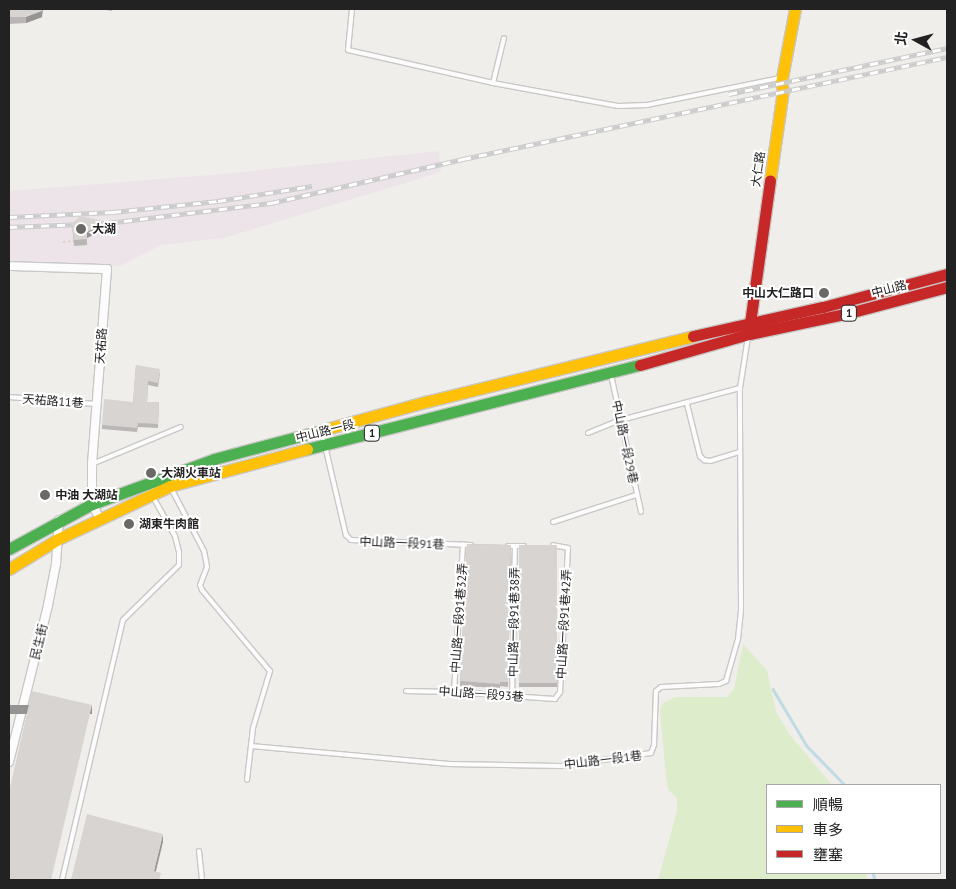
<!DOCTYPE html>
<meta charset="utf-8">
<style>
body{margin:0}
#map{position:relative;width:956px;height:889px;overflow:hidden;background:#f0eeeb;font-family:"PT Sans","Noto Sans TC",sans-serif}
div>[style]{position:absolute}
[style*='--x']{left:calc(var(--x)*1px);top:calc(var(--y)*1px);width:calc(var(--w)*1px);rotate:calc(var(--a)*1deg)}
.industrial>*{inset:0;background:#ede4e9}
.grass>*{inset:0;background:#ddeccb}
.stream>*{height:2.5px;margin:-1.25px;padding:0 1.25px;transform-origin:1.25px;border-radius:1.25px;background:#bfdbe3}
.path>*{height:2px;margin-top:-1px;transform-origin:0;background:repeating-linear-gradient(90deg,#dccecd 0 2.5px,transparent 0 5px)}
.roads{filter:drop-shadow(1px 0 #c9c8c7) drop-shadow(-1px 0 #c9c8c7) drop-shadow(0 1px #c9c8c7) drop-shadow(0 -1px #c9c8c7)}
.lane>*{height:4px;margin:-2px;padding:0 2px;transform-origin:2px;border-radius:2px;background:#fdfcfc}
.street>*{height:8px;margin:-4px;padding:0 4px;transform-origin:4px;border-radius:4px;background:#fdfcfc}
.fast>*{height:11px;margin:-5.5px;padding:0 5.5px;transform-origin:5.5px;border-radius:5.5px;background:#4caf50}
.slow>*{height:11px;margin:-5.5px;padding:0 5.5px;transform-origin:5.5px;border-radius:5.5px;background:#ffc107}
.jam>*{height:11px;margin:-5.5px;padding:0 5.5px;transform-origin:5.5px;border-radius:5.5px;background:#c62828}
.rail>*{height:4.5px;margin-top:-2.25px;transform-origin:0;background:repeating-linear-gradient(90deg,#fff 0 8px,#ccc 0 16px);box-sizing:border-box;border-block:1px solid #ccc}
.wall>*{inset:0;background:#b9b6b5;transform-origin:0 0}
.shaded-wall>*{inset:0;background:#969493;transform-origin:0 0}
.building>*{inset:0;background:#d7d4d2;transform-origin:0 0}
.dots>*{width:14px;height:14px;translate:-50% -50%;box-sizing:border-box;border:2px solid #fff;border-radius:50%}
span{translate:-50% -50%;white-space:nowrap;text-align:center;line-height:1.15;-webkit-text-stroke:4px #fff;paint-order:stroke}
.shield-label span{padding:1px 4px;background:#fff;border:1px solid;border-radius:4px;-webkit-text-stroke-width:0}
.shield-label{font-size:11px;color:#222;font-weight:700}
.street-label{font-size:12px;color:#222}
.poi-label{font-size:12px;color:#222;font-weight:700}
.left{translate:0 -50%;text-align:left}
.right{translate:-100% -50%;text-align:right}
.frame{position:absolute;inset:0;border:10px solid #222;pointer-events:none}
.legend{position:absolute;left:766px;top:784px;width:175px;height:90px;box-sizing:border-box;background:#fff;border:1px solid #a7a7a7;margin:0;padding:6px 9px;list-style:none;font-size:15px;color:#222}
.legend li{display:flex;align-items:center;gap:10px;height:25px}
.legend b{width:25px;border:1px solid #a7a7a7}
.north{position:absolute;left:891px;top:15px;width:50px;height:50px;-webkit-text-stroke:4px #fff;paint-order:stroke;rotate:277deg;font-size:14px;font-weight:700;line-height:20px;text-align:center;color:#222}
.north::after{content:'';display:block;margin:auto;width:18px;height:22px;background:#222;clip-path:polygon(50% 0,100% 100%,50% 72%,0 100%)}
</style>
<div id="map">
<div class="industrial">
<div style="clip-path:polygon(439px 151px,441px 172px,224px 238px,161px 245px,120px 266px,9px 264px,9px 191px,222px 174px)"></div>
</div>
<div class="grass">
<div style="clip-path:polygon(743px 644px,767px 670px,776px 712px,790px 735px,832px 785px,767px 785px,767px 873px,866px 873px,867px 880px,658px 880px,677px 811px,677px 798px,668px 789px,666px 777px,660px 710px,663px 703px,675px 697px,727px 697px,734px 689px)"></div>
</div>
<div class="stream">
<div style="--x:773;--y:689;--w:66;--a:59.2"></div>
<div style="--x:807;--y:746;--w:54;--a:45.7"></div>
<div style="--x:873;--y:873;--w:7;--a:74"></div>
</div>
<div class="path">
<div style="--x:63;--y:242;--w:11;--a:-5"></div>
</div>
<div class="roads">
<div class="lane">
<div style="--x:352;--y:9;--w:41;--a:95.6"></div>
<div style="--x:348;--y:50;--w:149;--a:12.8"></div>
<div style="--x:493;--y:83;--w:127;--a:10.4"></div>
<div style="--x:618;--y:106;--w:29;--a:-2"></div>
<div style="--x:647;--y:105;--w:136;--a:-11.5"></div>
<div style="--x:493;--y:83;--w:46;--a:-76.3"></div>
<div style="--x:611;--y:375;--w:140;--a:77.6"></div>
<div style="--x:9;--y:397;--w:87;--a:4.6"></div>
<div style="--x:687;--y:404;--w:54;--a:76"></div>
<div style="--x:700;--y:456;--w:6;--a:45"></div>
<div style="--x:704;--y:460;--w:6;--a:9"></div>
<div style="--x:710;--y:461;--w:31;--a:-17"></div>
<div style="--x:322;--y:433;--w:105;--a:76.8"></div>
<div style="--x:346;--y:535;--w:7;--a:45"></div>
<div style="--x:351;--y:540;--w:120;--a:2.4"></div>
<div style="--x:588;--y:433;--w:35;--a:-22"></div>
<div style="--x:621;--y:420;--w:123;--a:-15.1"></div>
<div style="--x:92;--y:464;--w:96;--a:-22.6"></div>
<div style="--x:171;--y:488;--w:71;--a:62.4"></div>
<div style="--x:204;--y:551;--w:16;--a:79"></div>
<div style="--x:207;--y:567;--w:19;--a:111"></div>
<div style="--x:200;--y:585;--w:5;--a:68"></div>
<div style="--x:202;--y:590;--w:106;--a:50"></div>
<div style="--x:270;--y:671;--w:59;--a:106.6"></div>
<div style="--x:253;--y:728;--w:52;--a:96.6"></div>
<div style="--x:553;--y:522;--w:87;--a:-18"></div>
<div style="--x:508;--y:546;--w:16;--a:0"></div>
<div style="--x:406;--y:691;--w:48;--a:1.2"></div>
<div style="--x:454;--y:692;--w:101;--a:4"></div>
<div style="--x:555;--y:699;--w:9;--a:-54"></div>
<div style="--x:560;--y:692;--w:144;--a:-86.8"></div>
<div style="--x:568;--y:548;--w:15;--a:-169"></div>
<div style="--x:454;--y:692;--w:148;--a:-86.5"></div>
<div style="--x:512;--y:697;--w:151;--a:-88.9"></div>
<div style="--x:251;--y:746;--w:199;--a:5.2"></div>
<div style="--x:449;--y:764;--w:112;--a:1"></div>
<div style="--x:561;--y:766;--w:91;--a:-8.2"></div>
<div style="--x:651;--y:753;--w:9;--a:-69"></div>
<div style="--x:654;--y:745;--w:54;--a:-87.9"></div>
<div style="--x:656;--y:691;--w:6;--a:-39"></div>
<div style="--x:661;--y:687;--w:58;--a:-3"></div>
<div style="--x:719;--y:684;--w:8;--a:-23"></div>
<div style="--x:726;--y:681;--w:44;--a:-74.1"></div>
<div style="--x:738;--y:639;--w:29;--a:-84"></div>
<div style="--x:741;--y:610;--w:222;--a:-90.3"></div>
<div style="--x:740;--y:388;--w:52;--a:-81.1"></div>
<div style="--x:199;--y:851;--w:29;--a:84"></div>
<div style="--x:62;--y:880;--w:267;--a:-76.8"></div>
<div style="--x:123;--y:620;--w:78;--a:-44.5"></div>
<div style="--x:179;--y:565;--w:13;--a:-90"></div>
<div style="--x:179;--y:552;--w:16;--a:-104"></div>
<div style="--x:175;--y:536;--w:45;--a:-119.4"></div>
</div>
<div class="street">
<div style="--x:9;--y:266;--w:98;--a:1.8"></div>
<div style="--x:107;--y:269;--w:196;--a:94.4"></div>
<div style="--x:92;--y:464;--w:40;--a:90"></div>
<div style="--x:92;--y:504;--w:17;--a:62"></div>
<div style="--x:9;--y:762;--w:162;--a:-76"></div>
<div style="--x:48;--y:605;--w:42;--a:-79"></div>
<div style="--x:56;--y:564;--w:44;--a:-86.1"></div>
</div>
<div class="fast">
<div style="--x:307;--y:449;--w:343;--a:-14.2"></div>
<div style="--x:9;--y:549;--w:94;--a:-28.5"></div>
<div style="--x:92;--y:504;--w:130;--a:-20.2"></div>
<div style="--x:214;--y:459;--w:109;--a:-14.9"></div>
</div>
<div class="slow">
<div style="--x:770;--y:180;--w:91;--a:-81.8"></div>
<div style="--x:783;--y:90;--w:7;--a:-106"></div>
<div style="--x:781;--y:83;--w:75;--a:-79.3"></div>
<div style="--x:319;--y:431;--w:114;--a:-15.3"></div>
<div style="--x:429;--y:401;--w:272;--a:-13.8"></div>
<div style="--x:9;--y:569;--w:57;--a:-31.5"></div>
<div style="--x:58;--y:539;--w:124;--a:-25.3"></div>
<div style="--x:170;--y:486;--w:142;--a:-15.1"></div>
</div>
<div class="jam">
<div style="--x:749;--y:330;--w:151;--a:-82"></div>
<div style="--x:693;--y:336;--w:133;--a:-12.6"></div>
<div style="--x:823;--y:307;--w:128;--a:-14.9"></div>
<div style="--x:640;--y:365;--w:113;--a:-15.9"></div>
<div style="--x:749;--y:334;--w:98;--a:-11.8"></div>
<div style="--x:845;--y:314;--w:106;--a:-14.8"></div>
</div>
</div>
<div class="rail">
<div style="--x:729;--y:94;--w:223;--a:-11.9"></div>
<div style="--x:9;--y:217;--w:104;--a:-2.8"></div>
<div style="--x:113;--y:212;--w:106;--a:-6"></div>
<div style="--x:218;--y:201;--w:95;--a:-9.1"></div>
<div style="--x:9;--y:227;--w:99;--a:-2.3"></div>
<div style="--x:108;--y:223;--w:164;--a:-7"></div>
<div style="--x:271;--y:203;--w:197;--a:-12.9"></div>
<div style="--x:463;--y:159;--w:495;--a:-11.9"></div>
</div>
<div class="wall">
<div style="clip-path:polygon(9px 9px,42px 17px,26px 23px,9px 24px)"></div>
<div style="clip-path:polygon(100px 9px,112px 9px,112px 11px)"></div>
<div style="clip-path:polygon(72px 224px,107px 228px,87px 238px,87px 245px,74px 246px)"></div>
<div style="clip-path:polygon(136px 365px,160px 373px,158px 387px,148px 385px,147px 402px,159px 402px,158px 428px,138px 427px,137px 432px,102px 429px,102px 425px,133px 402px)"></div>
<div style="clip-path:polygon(467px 544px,511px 545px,508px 687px,500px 686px,500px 688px,460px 686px)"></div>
<div style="left:519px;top:545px;width:38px;height:142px"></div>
</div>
<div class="shaded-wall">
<div style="clip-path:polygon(43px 9px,42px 17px,26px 23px,26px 17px)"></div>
<div style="clip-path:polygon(107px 222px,107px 228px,87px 238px,87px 232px)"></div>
<div style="left:92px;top:705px;width:9px;height:180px;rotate:90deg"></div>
<div style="clip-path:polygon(163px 834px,163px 842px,154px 879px,154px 871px)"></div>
</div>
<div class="building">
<div style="clip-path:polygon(9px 9px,42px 9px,42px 11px,26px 17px,9px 17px)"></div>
<div style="clip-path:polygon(80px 216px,107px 222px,87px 232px,87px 239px,74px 240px,72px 224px)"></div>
<div style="clip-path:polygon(136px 365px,160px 369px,158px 383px,148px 381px,147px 402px,159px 402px,158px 424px,138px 423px,137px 428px,102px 425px,104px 399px,133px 402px)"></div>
<div style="clip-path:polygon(467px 544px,511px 545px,508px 682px,500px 682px,500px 684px,460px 681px)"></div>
<div style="left:519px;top:545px;width:38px;height:138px"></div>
<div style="clip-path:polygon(32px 691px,92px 705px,51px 880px,9px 880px,9px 792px)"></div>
<div style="clip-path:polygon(87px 814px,163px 834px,154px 871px,161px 873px,159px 880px,71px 880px)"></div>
</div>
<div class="dots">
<div style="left:81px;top:229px;background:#6a6968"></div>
<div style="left:824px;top:293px;background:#6a6968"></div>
<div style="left:151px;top:473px;background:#6a6968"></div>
<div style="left:45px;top:495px;background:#6a6968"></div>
<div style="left:129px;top:524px;background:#6a6968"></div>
</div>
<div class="shield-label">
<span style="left:849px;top:313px">1</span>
<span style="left:372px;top:433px">1</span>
</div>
<div class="street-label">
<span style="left:758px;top:169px;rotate:-82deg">大仁路</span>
<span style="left:889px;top:289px;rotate:-15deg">中山路</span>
<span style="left:101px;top:346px;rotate:-86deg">天祐路</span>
<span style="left:53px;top:401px;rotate:4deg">天祐路11巷</span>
<span style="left:325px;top:431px;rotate:-14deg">中山路一段</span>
<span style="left:625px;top:442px;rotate:78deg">中山路一段29巷</span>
<span style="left:402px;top:543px;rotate:2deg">中山路一段91巷</span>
<span style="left:459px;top:618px;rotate:-86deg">中山路一段91巷32弄</span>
<span style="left:514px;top:622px;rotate:-89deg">中山路一段91巷38弄</span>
<span style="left:564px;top:624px;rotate:-87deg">中山路一段91巷42弄</span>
<span style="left:39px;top:642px;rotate:-76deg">民生街</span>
<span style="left:481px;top:694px;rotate:4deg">中山路一段93巷</span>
<span style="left:603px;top:760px;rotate:-7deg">中山路一段1巷</span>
</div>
<div class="poi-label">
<span class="left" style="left:92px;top:229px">大湖</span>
<span class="right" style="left:814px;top:293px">中山大仁路口</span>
<span class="left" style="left:161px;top:473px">大湖火車站</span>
<span class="left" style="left:55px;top:495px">中油 大湖站</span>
<span class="left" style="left:139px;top:524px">湖東牛肉館</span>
</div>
<div class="frame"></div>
<ul class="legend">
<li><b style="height:6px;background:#4caf50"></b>順暢</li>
<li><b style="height:6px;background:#ffc107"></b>車多</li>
<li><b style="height:6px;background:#c62828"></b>壅塞</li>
</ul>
<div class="north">北</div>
</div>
